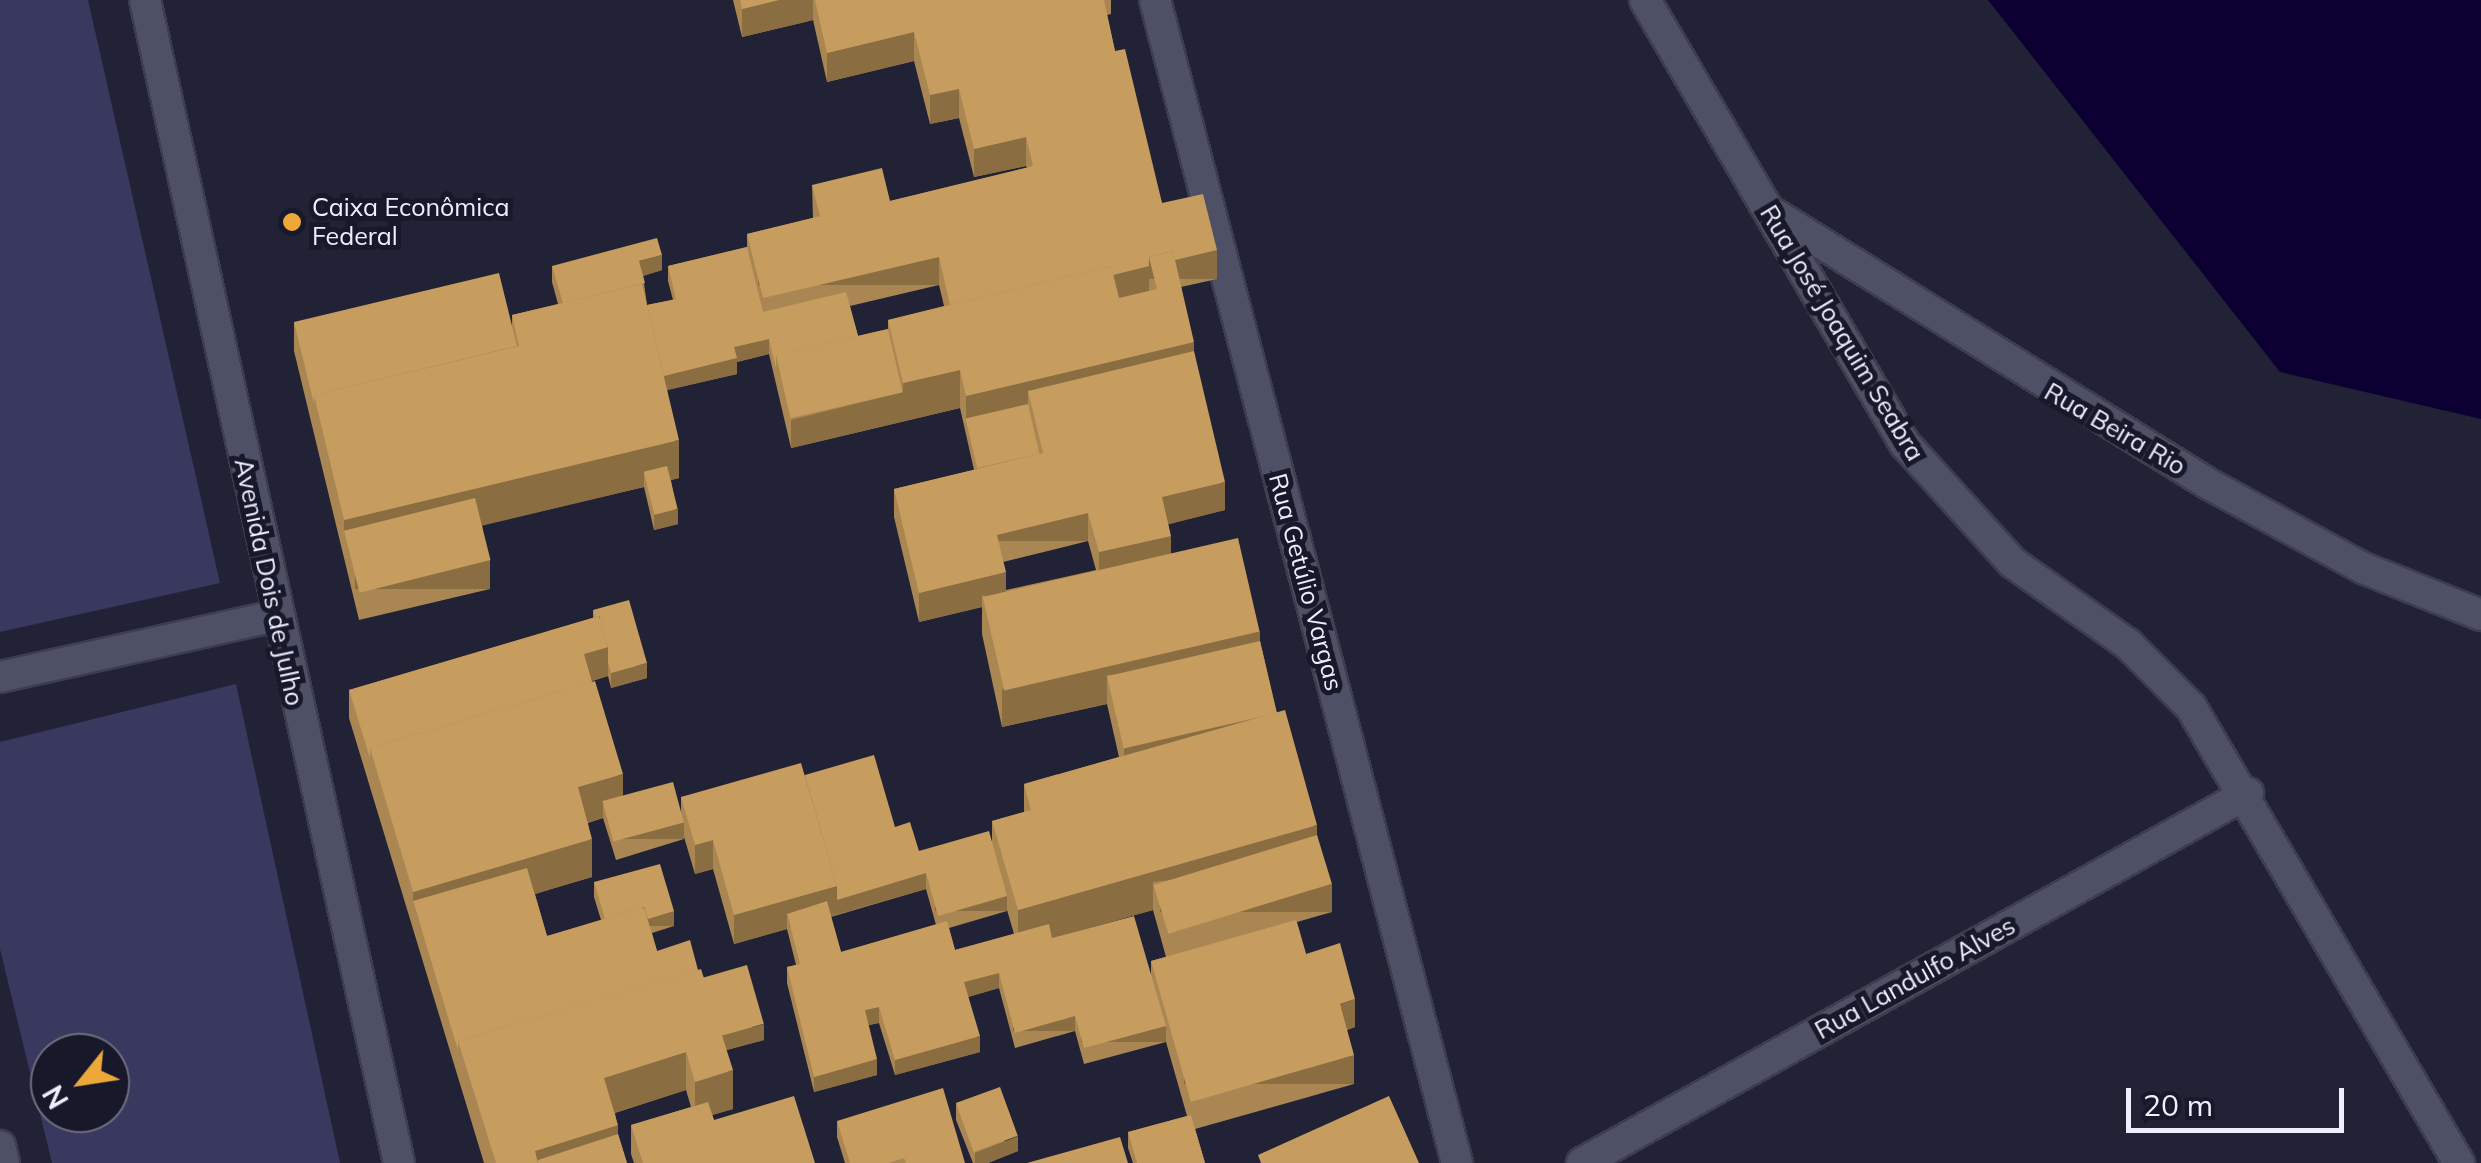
<!DOCTYPE html>
<meta charset="utf-8">
<style>
body{margin:0}
#map{position:relative;width:2481px;height:1163px;overflow:hidden;background:#212235;font-family:Mulish,sans-serif}
div>[style]{position:absolute}
[style*='--x']{left:calc(var(--x)*1px);top:calc(var(--y)*1px);width:calc(var(--w)*1px);rotate:calc(var(--a)*1deg)}
.green>*{inset:0;background:#393960}
.water>*{inset:0;background:#0b0031}
.roads{filter:drop-shadow(2px 0 #3d3d4e) drop-shadow(-2px 0 #3d3d4e) drop-shadow(0 2px #3d3d4e) drop-shadow(0 -2px #3d3d4e)}
.street>*{height:30px;margin:-15px;padding:0 15px;transform-origin:15px;border-radius:15px;background:#4e5066}
.wall>*{inset:0;background:#aa8652}
.shaded-wall>*{inset:0;background:#8b6d42;transform-origin:0 0}
.building>*{inset:0;background:#c69c5f;transform-origin:0 0}
.dots>*{width:28px;height:28px;translate:-50% -50%;box-sizing:border-box;border:5px solid #18182b;border-radius:50%}
span{translate:-50% -50%;white-space:nowrap;text-align:center;line-height:1.15;-webkit-text-stroke:10px #18182b;paint-order:stroke}
.poi-label{font-size:25px;color:#eeeffd}
.left{translate:0 -50%;text-align:left}
.street-label{font-size:25px;color:#eeeffd}
.north{position:absolute;left:30px;top:1033px;width:100px;height:100px;box-sizing:border-box;background:#18182b;border:2px solid #6e6e7f;border-radius:50%;rotate:240deg;font-size:28px;font-weight:700;line-height:40px;text-align:center;color:#eeeffd}
.north::after{content:'';display:block;margin:auto;width:35px;height:45px;background:#eca93a;clip-path:polygon(50% 0,100% 100%,50% 72%,0 100%)}
.scale{position:absolute;left:2126px;top:1088px;width:218px;height:45px;box-sizing:border-box;border:5px solid #eeeffd;border-top:0;padding-left:12px;font-size:30px;line-height:35px;white-space:nowrap;color:#eeeffd;-webkit-text-stroke:8px #18182b;paint-order:stroke}
</style>
<div id="map">
<div class="green">
<div style="clip-path:polygon(0 0,88px 0,220px 583px,0 632px)"></div>
<div style="clip-path:polygon(evenodd,236px 684px,340px 1163px,52px 1163px,0 949px,0 742px,236px 684px,110px 1053px,110px 1113px,50px 1113px,50px 1053px,110px 1053px)"></div>
</div>
<div class="water">
<div style="clip-path:polygon(1988px 0,2481px 0,2481px 419px,2280px 372px)"></div>
</div>
<div class="roads">
<div class="street">
<div style="--x:145;--y:0;--w:1190;--a:77.68"></div>
<div style="--x:1155;--y:0;--w:1202;--a:75.44"></div>
<div style="--x:1645;--y:0;--w:515;--a:59.65"></div>
<div style="--x:1905;--y:444;--w:161;--a:47.8"></div>
<div style="--x:2013;--y:563;--w:141;--a:35.2"></div>
<div style="--x:2128;--y:644;--w:89;--a:45"></div>
<div style="--x:2191;--y:707;--w:529;--a:59.56"></div>
<div style="--x:1776;--y:215;--w:508;--a:31.87"></div>
<div style="--x:2207;--y:483;--w:178;--a:28.6"></div>
<div style="--x:2363;--y:568;--w:127;--a:21.7"></div>
<div style="--x:0;--y:677;--w:283;--a:-12.5"></div>
<div style="--x:0;--y:1146;--w:17;--a:77"></div>
<div style="--x:1582;--y:1163;--w:762;--a:-29.05"></div>
</div>
</div>
<div class="wall">
<div style="clip-path:polygon(evenodd,733px 0,1111px 0,1111px 14px,1107px 15px,1115px 51px,1162px 203px,1217px 279px,1181px 287px,1225px 510px,1168px 524px,1171px 553px,1260px 641px,1277px 713px,1317px 835px,1332px 912px,1297px 922px,1306px 954px,1355px 1027px,1347px 1030px,1354px 1084px,1195px 1129px,1205px 1163px,1133px 1163px,1128px 1148px,1128px 1132px,1187px 1116px,1166px 1042px,1084px 1064px,1075px 1031px,1015px 1048px,999px 988px,968px 997px,980px 1052px,895px 1075px,879px 1023px,868px 1025px,877px 1075px,814px 1092px,787px 983px,787px 967px,796px 965px,787px 929px,734px 944px,713px 869px,695px 874px,684px 837px,684px 839px,616px 860px,603px 818px,588px 823px,592px 877px,535px 894px,547px 936px,601px 920px,594px 897px,594px 882px,674px 926px,652px 933px,657px 951px,698px 970px,703px 977px,764px 1040px,726px 1050px,733px 1109px,712px 1115px,714px 1120px,815px 1163px,634px 1163px,631px 1154px,631px 1125px,691px 1107px,686px 1090px,615px 1113px,618px 1134px,627px 1163px,484px 1163px,349px 718px,349px 690px,593px 618px,593px 610px,647px 678px,611px 688px,608px 676px,592px 681px,623px 796px,681px 812px,681px 797px,805px 775px,895px 827px,919px 851px,992px 841px,992px 821px,1024px 812px,1024px 784px,1119px 757px,1107px 704px,1002px 727px,982px 634px,982px 607px,919px 622px,894px 517px,894px 489px,974px 470px,960px 408px,791px 448px,769px 354px,737px 362px,737px 374px,667px 390px,679px 478px,671px 480px,678px 524px,654px 530px,644px 487px,482px 525px,490px 589px,359px 620px,294px 351px,294px 322px,512px 327px,512px 315px,558px 304px,552px 282px,552px 266px,662px 270px,643px 276px,647px 305px,673px 300px,668px 281px,668px 266px,747px 247px,747px 234px,813px 218px,812px 185px,890px 201px,1027px 168px,1026px 166px,974px 177px,959px 118px,930px 124px,914px 61px,827px 82px,813px 20px,742px 37px,733px 0,939px 285px,944px 306px,888px 320px,888px 329px,858px 336px,850px 306px,939px 285px,733px 0,1088px 541px,1096px 570px,1006px 590px,1003px 562px,1088px 541px,733px 0,926px 889px,936px 925px,841px 952px,831px 917px,926px 889px,733px 0,1007px 910px,1014px 934px,955px 950px,949px 928px,1007px 911px,1007px 910px,733px 0,1153px 910px,1166px 957px,1151px 961px,1151px 975px,1060px 936px,1153px 910px)"></div>
<div style="clip-path:polygon(956px 1104px,1018px 1151px,988px 1163px,973px 1163px,956px 1120px)"></div>
<div style="clip-path:polygon(837px 1121px,965px 1163px,845px 1163px,837px 1137px)"></div>
</div>
<div class="shaded-wall">
<div style="clip-path:polygon(779px 0,813px 0,813px 20px,742px 37px,742px 9px)"></div>
<div style="clip-path:polygon(914px 32px,914px 61px,827px 82px,827px 53px)"></div>
<div style="clip-path:polygon(959px 89px,959px 118px,930px 124px,930px 95px)"></div>
<div style="clip-path:polygon(1026px 137px,1026px 166px,974px 177px,974px 149px)"></div>
<div style="left:1217px;top:250px;width:29px;height:68px;rotate:90deg"></div>
<div style="clip-path:polygon(662px 255px,662px 270px,639px 277px,639px 261px)"></div>
<div style="left:939px;top:257px;width:28px;height:181px;rotate:90deg"></div>
<div style="clip-path:polygon(1149px 266px,1149px 295px,952px 313px)"></div>
<div style="clip-path:polygon(769px 339px,769px 354px,737px 362px,737px 374px,659px 392px,659px 377px,734px 347px)"></div>
<div style="clip-path:polygon(1194px 342px,1194px 380px,1028px 391px,1028px 420px,966px 419px,966px 435px,966px 396px)"></div>
<div style="clip-path:polygon(960px 370px,960px 408px,791px 448px,791px 420px,903px 392px,903px 383px)"></div>
<div style="clip-path:polygon(679px 440px,679px 478px,647px 486px,644px 471px,644px 487px,351px 557px,344px 530px,344px 520px)"></div>
<div style="clip-path:polygon(1225px 482px,1225px 510px,1162px 526px,1162px 497px)"></div>
<div style="clip-path:polygon(678px 509px,678px 524px,654px 530px,654px 515px)"></div>
<div style="left:1088px;top:513px;width:28px;height:94px;rotate:90deg"></div>
<div style="clip-path:polygon(1171px 536px,1171px 564px,1099px 581px,1099px 552px)"></div>
<div style="left:490px;top:560px;width:29px;height:135px;rotate:90deg"></div>
<div style="clip-path:polygon(1006px 572px,1006px 601px,982px 595px,982px 607px,919px 622px,919px 593px)"></div>
<div style="clip-path:polygon(1260px 631px,1260px 669px,1107px 675px,1107px 704px,1002px 727px,1002px 689px)"></div>
<div style="clip-path:polygon(608px 647px,608px 676px,584px 683px,584px 654px)"></div>
<div style="clip-path:polygon(647px 663px,647px 678px,611px 688px,611px 673px)"></div>
<div style="clip-path:polygon(1277px 714px,1124px 776px,1124px 747px)"></div>
<div style="clip-path:polygon(623px 774px,623px 813px,603px 802px,603px 818px,578px 825px,578px 787px)"></div>
<div style="left:684px;top:823px;width:16px;height:71px;rotate:90deg"></div>
<div style="clip-path:polygon(1317px 825px,1317px 863px,1153px 882px,1153px 910px,1018px 948px,1018px 910px)"></div>
<div style="clip-path:polygon(592px 839px,592px 877px,421px 928px,413px 901px,413px 892px)"></div>
<div style="clip-path:polygon(713px 840px,713px 869px,695px 874px,695px 845px)"></div>
<div style="clip-path:polygon(926px 873px,926px 889px,790px 928px,787px 914px,787px 929px,734px 944px,734px 915px,837px 886px)"></div>
<div style="left:1332px;top:884px;width:28px;height:172px;rotate:90deg"></div>
<div style="left:1007px;top:896px;width:15px;height:72px;rotate:90deg"></div>
<div style="left:674px;top:911px;width:15px;height:68px;rotate:90deg"></div>
<div style="clip-path:polygon(999px 973px,999px 988px,964px 998px,964px 982px)"></div>
<div style="clip-path:polygon(1355px 999px,1355px 1027px,1340px 1032px,1340px 1004px)"></div>
<div style="clip-path:polygon(879px 1007px,879px 1023px,865px 1026px,865px 1010px)"></div>
<div style="left:1075px;top:1016px;width:15px;height:62px;rotate:90deg"></div>
<div style="clip-path:polygon(764px 1024px,764px 1040px,716px 1053px,716px 1037px)"></div>
<div style="left:1166px;top:1026px;width:16px;height:85px;rotate:90deg"></div>
<div style="clip-path:polygon(980px 1036px,980px 1052px,895px 1075px,895px 1060px)"></div>
<div style="clip-path:polygon(686px 1052px,686px 1090px,604px 1116px,604px 1078px)"></div>
<div style="left:1354px;top:1055px;width:29px;height:170px;rotate:90deg"></div>
<div style="clip-path:polygon(877px 1059px,877px 1075px,814px 1092px,814px 1077px)"></div>
<div style="clip-path:polygon(733px 1070px,733px 1109px,695px 1120px,695px 1082px)"></div>
<div style="clip-path:polygon(618px 1125px,618px 1163px,536px 1163px,535px 1151px)"></div>
<div style="clip-path:polygon(1018px 1136px,1018px 1151px,988px 1163px,975px 1163px,975px 1153px)"></div>
</div>
<div class="building">
<div style="clip-path:polygon(740px 0,779px 0,742px 9px)"></div>
<div style="clip-path:polygon(815px 0,1104px 0,1115px 51px,1125px 49px,1162px 203px,1203px 194px,1217px 250px,1175px 260px,1173px 251px,1149px 257px,1149px 266px,1113px 275px,1111px 266px,950px 305px,939px 257px,763px 298px,747px 234px,820px 216px,812px 185px,882px 168px,890px 201px,1033px 166px,1026px 137px,974px 149px,959px 89px,930px 95px,914px 32px,827px 53px)"></div>
<div style="clip-path:polygon(657px 238px,662px 255px,639px 261px,645px 283px,563px 303px,552px 266px)"></div>
<div style="clip-path:polygon(747px 247px,763px 312px,846px 292px,858px 336px,776px 355px,776px 368px,769px 339px,734px 347px,737px 358px,664px 376px,647px 305px,676px 299px,668px 266px)"></div>
<div style="clip-path:polygon(1173px 251px,1194px 342px,966px 396px,960px 370px,903px 383px,888px 320px,1111px 266px,1119px 298px,1157px 289px,1149px 257px)"></div>
<div style="clip-path:polygon(499px 273px,517px 346px,314px 395px,314px 404px,294px 322px)"></div>
<div style="clip-path:polygon(642px 284px,679px 440px,344px 520px,314px 395px,519px 346px,512px 315px)"></div>
<div style="left:888px;top:329px;width:65px;height:115px;rotate:77deg"></div>
<div style="clip-path:polygon(1194px 351px,1225px 482px,1162px 497px,1171px 536px,1099px 552px,1088px 513px,997px 535px,1006px 572px,919px 593px,894px 489px,1043px 453px,1028px 391px)"></div>
<div style="left:1028px;top:404px;width:51px;height:64px;rotate:77deg"></div>
<div style="left:667px;top:466px;width:44px;height:24px;rotate:76deg"></div>
<div style="left:475px;top:498px;width:64px;height:135px;rotate:76deg"></div>
<div style="left:1238px;top:538px;width:96px;height:262px;rotate:77deg"></div>
<div style="clip-path:polygon(629px 600px,647px 663px,611px 673px,608px 662px,608px 647px,599px 616px,595px 617px,593px 610px)"></div>
<div style="clip-path:polygon(599px 616px,608px 647px,584px 654px,592px 682px,370px 748px,370px 758px,349px 690px)"></div>
<div style="left:1260px;top:641px;width:74px;height:157px;rotate:77deg"></div>
<div style="clip-path:polygon(595px 681px,623px 774px,578px 787px,592px 839px,413px 892px,370px 748px)"></div>
<div style="clip-path:polygon(1285px 710px,1317px 825px,1018px 910px,992px 821px,1031px 810px,1024px 784px)"></div>
<div style="clip-path:polygon(874px 755px,895px 827px,910px 822px,919px 851px,989px 831px,1007px 896px,938px 916px,926px 873px,837px 900px,837px 886px,805px 775px)"></div>
<div style="clip-path:polygon(801px 763px,837px 886px,734px 915px,713px 840px,695px 845px,681px 797px)"></div>
<div style="left:673px;top:782px;width:42px;height:73px;rotate:75deg"></div>
<div style="left:1317px;top:835px;width:51px;height:171px;rotate:73deg"></div>
<div style="clip-path:polygon(660px 864px,674px 911px,648px 919px,644px 907px,605px 919px,594px 882px)"></div>
<div style="clip-path:polygon(527px 868px,547px 936px,644px 907px,657px 951px,690px 940px,698px 970px,458px 1041px,458px 1050px,413px 901px)"></div>
<div style="clip-path:polygon(827px 901px,841px 952px,947px 921px,955px 950px,1049px 924px,1052px 938px,1134px 916px,1166px 1026px,1084px 1048px,1075px 1016px,1015px 1033px,999px 973px,964px 982px,980px 1036px,895px 1060px,879px 1007px,865px 1010px,877px 1059px,814px 1077px,787px 967px,800px 964px,787px 914px)"></div>
<div style="clip-path:polygon(1296px 920px,1306px 954px,1340px 943px,1355px 999px,1340px 1004px,1354px 1055px,1191px 1102px,1151px 961px)"></div>
<div style="left:747px;top:965px;width:61px;height:46px;rotate:74deg"></div>
<div style="clip-path:polygon(701px 969px,733px 1070px,695px 1082px,686px 1052px,604px 1078px,618px 1125px,535px 1151px,538px 1163px,496px 1163px,458px 1041px)"></div>
<div style="left:1000px;top:1087px;width:52px;height:47px;rotate:70deg"></div>
<div style="clip-path:polygon(943px 1088px,965px 1163px,906px 1163px,904px 1158px,889px 1163px,850px 1163px,837px 1121px)"></div>
<div style="clip-path:polygon(794px 1096px,815px 1163px,643px 1163px,631px 1125px,708px 1102px,714px 1120px)"></div>
<div style="clip-path:polygon(1389px 1096px,1419px 1163px,1261px 1163px,1258px 1155px)"></div>
<div style="clip-path:polygon(1191px 1115px,1205px 1163px,1137px 1163px,1128px 1132px)"></div>
<div style="clip-path:polygon(618px 1134px,627px 1163px,538px 1163px,538px 1160px)"></div>
<div style="clip-path:polygon(1120px 1137px,1128px 1163px,1027px 1163px)"></div>
</div>
<div class="dots">
<div style="left:292px;top:222px;background:#eca93a"></div>
</div>
<div class="poi-label">
<span class="left" style="left:312px;top:222px">Caixa Econômica<br>Federal</span>
</div>
<div class="street-label">
<span style="left:1842px;top:333px;rotate:59deg">Rua José Joaquim Seabra</span>
<span style="left:2115px;top:429px;rotate:30deg">Rua Beira Rio</span>
<span style="left:269px;top:582px;rotate:78deg">Avenida Dois de Julho</span>
<span style="left:1306px;top:582px;rotate:75deg">Rua Getúlio Vargas</span>
<span style="left:1915px;top:978px;rotate:-29deg">Rua Landulfo Alves</span>
</div>
<div class="north">N</div>
<div class="scale">20 m</div>
</div>
